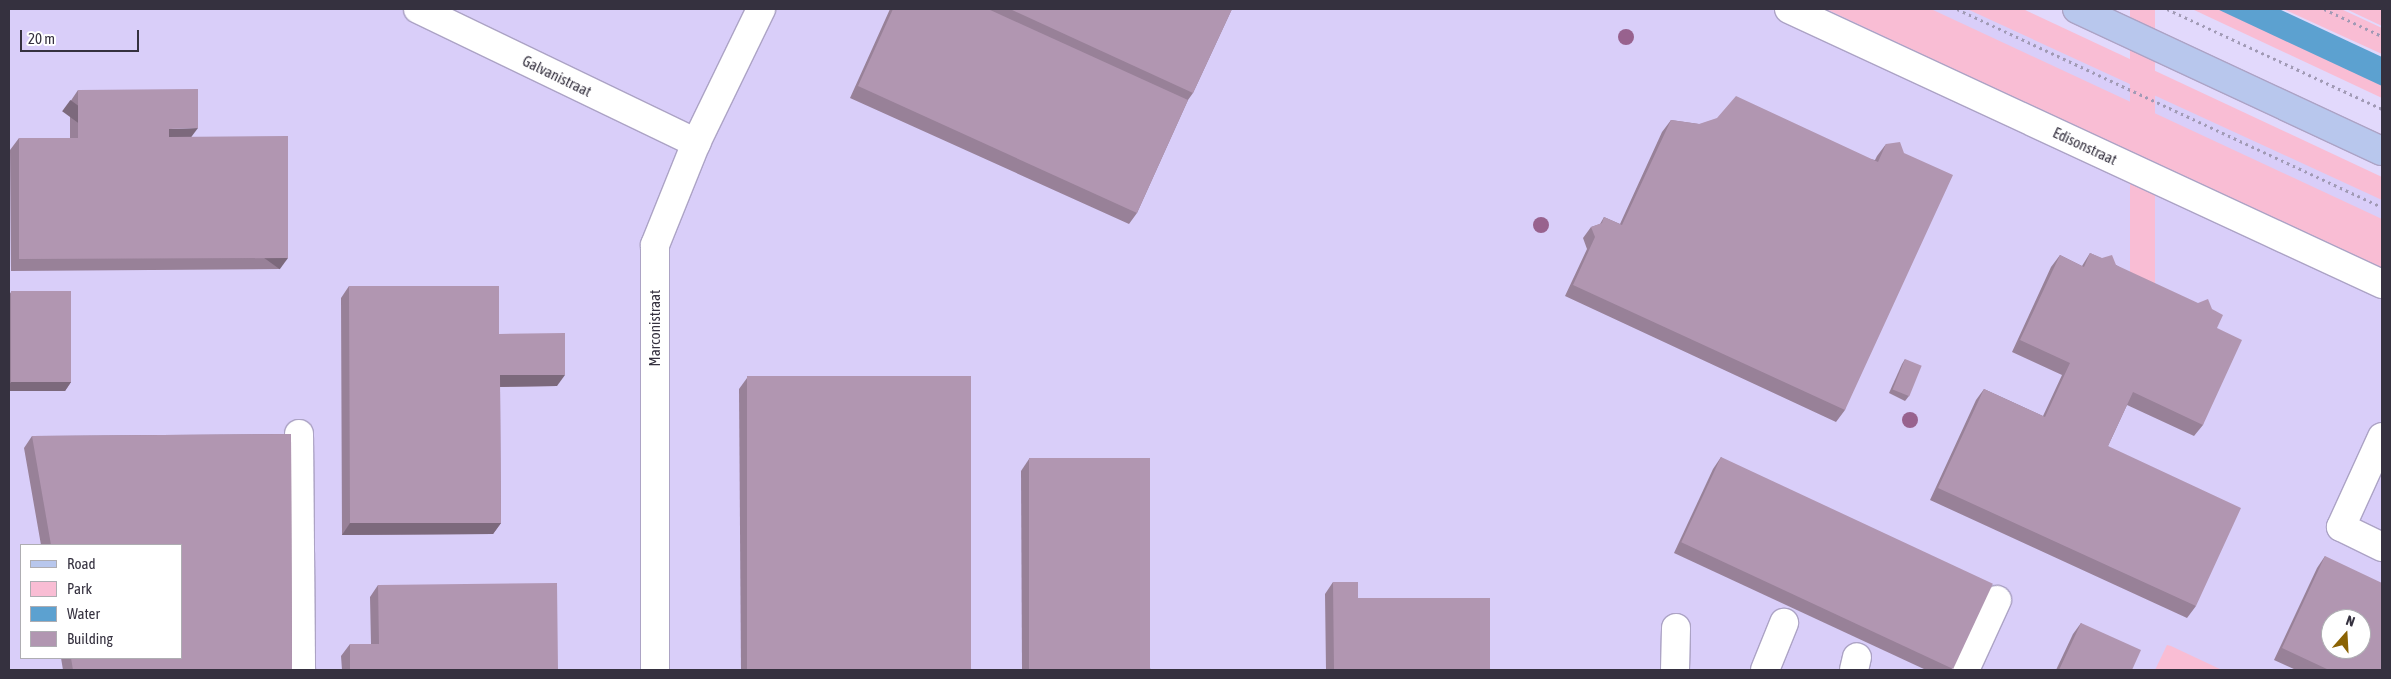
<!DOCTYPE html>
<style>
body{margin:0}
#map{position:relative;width:2391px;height:679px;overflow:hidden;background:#e2d9fc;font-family:"Asap Condensed",sans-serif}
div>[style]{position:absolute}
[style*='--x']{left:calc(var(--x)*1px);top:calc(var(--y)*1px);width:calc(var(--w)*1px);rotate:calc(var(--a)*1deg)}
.built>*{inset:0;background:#d9cef9}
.green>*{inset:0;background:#f9bdd4;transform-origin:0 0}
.water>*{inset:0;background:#5ca1d0}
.path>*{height:3px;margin-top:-1.5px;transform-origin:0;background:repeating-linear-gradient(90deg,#a19ab5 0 2.5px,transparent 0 6.5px)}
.roads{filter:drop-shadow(1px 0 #aca3c5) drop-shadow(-1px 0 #aca3c5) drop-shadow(0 1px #aca3c5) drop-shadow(0 -1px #aca3c5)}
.minor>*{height:28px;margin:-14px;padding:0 14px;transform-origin:14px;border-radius:14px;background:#fff}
.major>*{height:28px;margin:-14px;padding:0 14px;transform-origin:14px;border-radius:14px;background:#b8c7ed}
.trees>*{width:16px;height:16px;margin:-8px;border-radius:50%;background:#98628e}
.wall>*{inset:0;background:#988198}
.shaded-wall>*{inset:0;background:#7c697c;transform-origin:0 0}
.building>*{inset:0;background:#b196b1;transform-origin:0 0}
span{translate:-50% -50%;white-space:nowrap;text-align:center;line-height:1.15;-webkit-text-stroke:4.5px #fff;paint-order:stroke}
.street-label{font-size:15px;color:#35313f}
.frame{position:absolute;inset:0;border:10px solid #35313f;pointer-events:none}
.legend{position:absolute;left:20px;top:544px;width:162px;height:115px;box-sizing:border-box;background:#fff;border:1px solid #aeadb2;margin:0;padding:6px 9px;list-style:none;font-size:15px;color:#35313f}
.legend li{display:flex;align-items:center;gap:10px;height:25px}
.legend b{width:25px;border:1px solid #aeadb2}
.north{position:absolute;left:2321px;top:609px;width:50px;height:50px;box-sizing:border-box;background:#fff;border:1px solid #aeadb2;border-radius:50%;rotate:19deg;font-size:14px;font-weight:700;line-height:20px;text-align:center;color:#35313f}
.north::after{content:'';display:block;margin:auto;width:18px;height:22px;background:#8b6304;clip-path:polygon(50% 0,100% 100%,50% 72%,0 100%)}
.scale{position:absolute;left:20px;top:30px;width:119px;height:22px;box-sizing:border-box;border:2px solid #35313f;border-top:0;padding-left:6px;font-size:15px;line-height:18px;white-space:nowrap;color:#35313f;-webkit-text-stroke:4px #fff;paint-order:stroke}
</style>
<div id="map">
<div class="built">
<div style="clip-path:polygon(evenodd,9px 9px,1974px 9px,2382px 192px,2382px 670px,9px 670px,9px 9px,21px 545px,181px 545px,181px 658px,21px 658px,21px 545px,9px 9px,2331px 619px,2361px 619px,2361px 649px,2331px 649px,2331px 619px)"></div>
</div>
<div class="green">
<div style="clip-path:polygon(1826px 9px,1931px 9px,2382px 219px,2382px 271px)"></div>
<div style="clip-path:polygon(1967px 9px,2023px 9px,2382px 177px,2382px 200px)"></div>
<div style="left:2130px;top:9px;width:25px;height:278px"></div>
<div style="clip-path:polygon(2192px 9px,2225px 9px,2382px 83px,2382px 98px)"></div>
<div style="clip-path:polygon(2283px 9px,2341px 9px,2382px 28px,2382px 54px)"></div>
<div style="clip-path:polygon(2346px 9px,2382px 9px,2382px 26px)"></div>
<div style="clip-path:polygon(2167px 645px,2171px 646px,2222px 670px,2155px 670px)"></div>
</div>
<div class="water">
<div style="clip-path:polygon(2217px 9px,2279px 9px,2382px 57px,2382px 86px)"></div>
</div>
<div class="path">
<div style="--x:1957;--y:9;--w:469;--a:25"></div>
<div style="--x:2167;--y:9;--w:237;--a:24.9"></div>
<div style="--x:2324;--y:9;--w:64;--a:25"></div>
</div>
<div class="roads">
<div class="minor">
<div style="--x:418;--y:9;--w:309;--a:25.7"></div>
<div style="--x:1789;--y:9;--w:654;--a:24.88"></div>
<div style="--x:299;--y:434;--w:236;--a:89.5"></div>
<div style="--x:2382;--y:437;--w:99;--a:114.5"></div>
<div style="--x:2341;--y:527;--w:46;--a:26"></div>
<div style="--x:655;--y:670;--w:425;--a:-90"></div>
<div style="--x:655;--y:245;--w:110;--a:-68.1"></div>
<div style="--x:696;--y:143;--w:149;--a:-64.1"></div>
<div style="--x:1675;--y:670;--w:42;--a:-88.6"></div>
<div style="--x:1765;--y:670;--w:51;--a:-68"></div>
<div style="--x:1854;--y:670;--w:13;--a:-77"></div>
<div style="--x:1965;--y:670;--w:77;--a:-65.4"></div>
</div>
<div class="major">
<div style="--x:2077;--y:9;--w:336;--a:25"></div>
</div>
</div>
<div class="trees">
<div style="left:1626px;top:37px"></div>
<div style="left:1541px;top:225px"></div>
<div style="left:1910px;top:420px"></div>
</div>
<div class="wall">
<div style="clip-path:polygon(890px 9px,1232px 9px,1193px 93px,1188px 100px,1137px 213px,1129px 224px,850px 98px)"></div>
<div style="clip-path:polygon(78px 90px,192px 137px,280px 269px,11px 271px,10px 150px,19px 138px,70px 138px,70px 102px)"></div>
<div style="clip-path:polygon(1671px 120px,1699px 124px,1875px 160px,1877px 156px,1886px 144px,1845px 410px,1836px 422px,1565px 296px,1587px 249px,1583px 238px,1591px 227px,1600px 224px,1604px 217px,1620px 224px,1662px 132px)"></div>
<div style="clip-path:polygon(2090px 253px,2116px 265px,2217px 328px,2203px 425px,2194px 436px,2127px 405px,2108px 446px,2196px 606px,2187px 618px,1930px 500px,1976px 400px,1984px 389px,2043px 416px,2062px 375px,2012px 352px,2051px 267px,2060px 255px,2082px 266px)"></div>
<div style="clip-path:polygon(349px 286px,499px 334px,557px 386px,500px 387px,501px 523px,493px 534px,342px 535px,341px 298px)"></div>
<div style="clip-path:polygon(11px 292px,71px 382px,65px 391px,9px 391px,9px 295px)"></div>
<div style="clip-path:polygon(1905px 359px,1909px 396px,1905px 401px,1889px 393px,1902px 364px)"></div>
<div style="clip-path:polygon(747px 378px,972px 670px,741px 670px,739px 389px)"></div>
<div style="clip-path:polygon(291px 434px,292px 670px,63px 670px,61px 658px,181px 658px,181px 545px,41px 545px,24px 448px,32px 436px)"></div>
<div style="clip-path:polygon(1721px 457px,1953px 667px,1951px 670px,1926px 670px,1674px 553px,1713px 469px)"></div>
<div style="clip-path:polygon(1029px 459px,1151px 670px,1022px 670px,1021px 471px)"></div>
<div style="clip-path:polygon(2325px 556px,2382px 670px,2296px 670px,2274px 660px,2317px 568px)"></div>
<div style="clip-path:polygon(1333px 582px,1358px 598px,1490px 670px,1326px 670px,1325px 594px)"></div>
<div style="clip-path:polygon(378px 585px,558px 670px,342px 670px,341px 656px,350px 644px,371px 644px,370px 597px)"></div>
<div style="clip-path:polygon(2081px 623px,2132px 670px,2056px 670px,2073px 634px)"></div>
</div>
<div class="shaded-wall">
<div style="clip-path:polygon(198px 128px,189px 140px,161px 141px,169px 129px)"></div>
<div style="left:288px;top:258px;width:14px;height:269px;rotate:126deg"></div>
<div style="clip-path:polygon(500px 375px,565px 375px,557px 386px,492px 387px)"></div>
<div style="clip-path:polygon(11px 382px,71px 382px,65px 391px,9px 391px,9px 385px)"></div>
<div style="clip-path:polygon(350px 523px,501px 523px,493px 534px,342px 535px)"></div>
</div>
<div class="building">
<div style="clip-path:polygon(893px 9px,988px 9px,1188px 100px,1137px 213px,858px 86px)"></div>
<div style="clip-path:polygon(1010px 9px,1232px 9px,1193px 93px)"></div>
<div style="clip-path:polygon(198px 89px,198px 128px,169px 129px,169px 137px,288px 136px,288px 258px,19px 259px,19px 138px,78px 138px,78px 90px)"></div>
<div style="clip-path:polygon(1736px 96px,1878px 162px,1886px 144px,1900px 142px,1904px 153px,1953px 175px,1845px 410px,1573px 285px,1595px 237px,1591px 227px,1602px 223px,1604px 217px,1622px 225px,1671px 120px,1699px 124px,1717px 118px)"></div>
<div style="clip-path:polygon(2090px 253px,2102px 258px,2112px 255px,2116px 265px,2198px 303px,2208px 299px,2212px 309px,2223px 315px,2217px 328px,2242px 340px,2203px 425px,2133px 392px,2108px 446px,2241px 508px,2196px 606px,1938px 488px,1984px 389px,2045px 417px,2070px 363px,2020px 340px,2060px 255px,2084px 267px)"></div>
<div style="clip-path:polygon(349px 286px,499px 286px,499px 334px,565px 333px,565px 375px,500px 375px,501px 523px,350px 523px)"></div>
<div style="left:71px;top:291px;width:91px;height:60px;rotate:90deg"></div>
<div style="left:1905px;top:359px;width:18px;height:33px;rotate:22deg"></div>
<div style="left:971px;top:376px;width:294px;height:224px;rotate:90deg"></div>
<div style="clip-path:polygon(291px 434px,292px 670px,73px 670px,71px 658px,181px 658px,181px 545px,51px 545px,32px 436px)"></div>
<div style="left:1721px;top:457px;width:300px;height:94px;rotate:25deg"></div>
<div style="left:1150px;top:458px;width:212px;height:121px;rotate:90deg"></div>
<div style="clip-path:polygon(evenodd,2325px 556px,2382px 583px,2382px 670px,2329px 670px,2282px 648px,2325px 556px,2331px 619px,2361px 619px,2361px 649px,2331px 649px,2331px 619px)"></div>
<div style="clip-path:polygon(1333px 582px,1358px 582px,1358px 598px,1490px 598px,1490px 670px,1334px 670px)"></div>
<div style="clip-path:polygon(557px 583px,558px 670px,350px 670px,350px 644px,379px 644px,378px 585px)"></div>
<div style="clip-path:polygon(2081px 623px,2141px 650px,2132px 670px,2059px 670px)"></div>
</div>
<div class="street-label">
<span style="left:557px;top:76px;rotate:26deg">Galvanistraat</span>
<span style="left:2085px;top:146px;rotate:25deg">Edisonstraat</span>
<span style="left:655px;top:328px;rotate:-90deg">Marconistraat</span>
</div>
<div class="frame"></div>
<ul class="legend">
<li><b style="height:6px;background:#b8c7ed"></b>Road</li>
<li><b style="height:14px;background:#f9bdd4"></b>Park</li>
<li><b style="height:14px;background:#5ca1d0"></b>Water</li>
<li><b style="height:14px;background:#b196b1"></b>Building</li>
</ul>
<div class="north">N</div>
<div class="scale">20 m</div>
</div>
